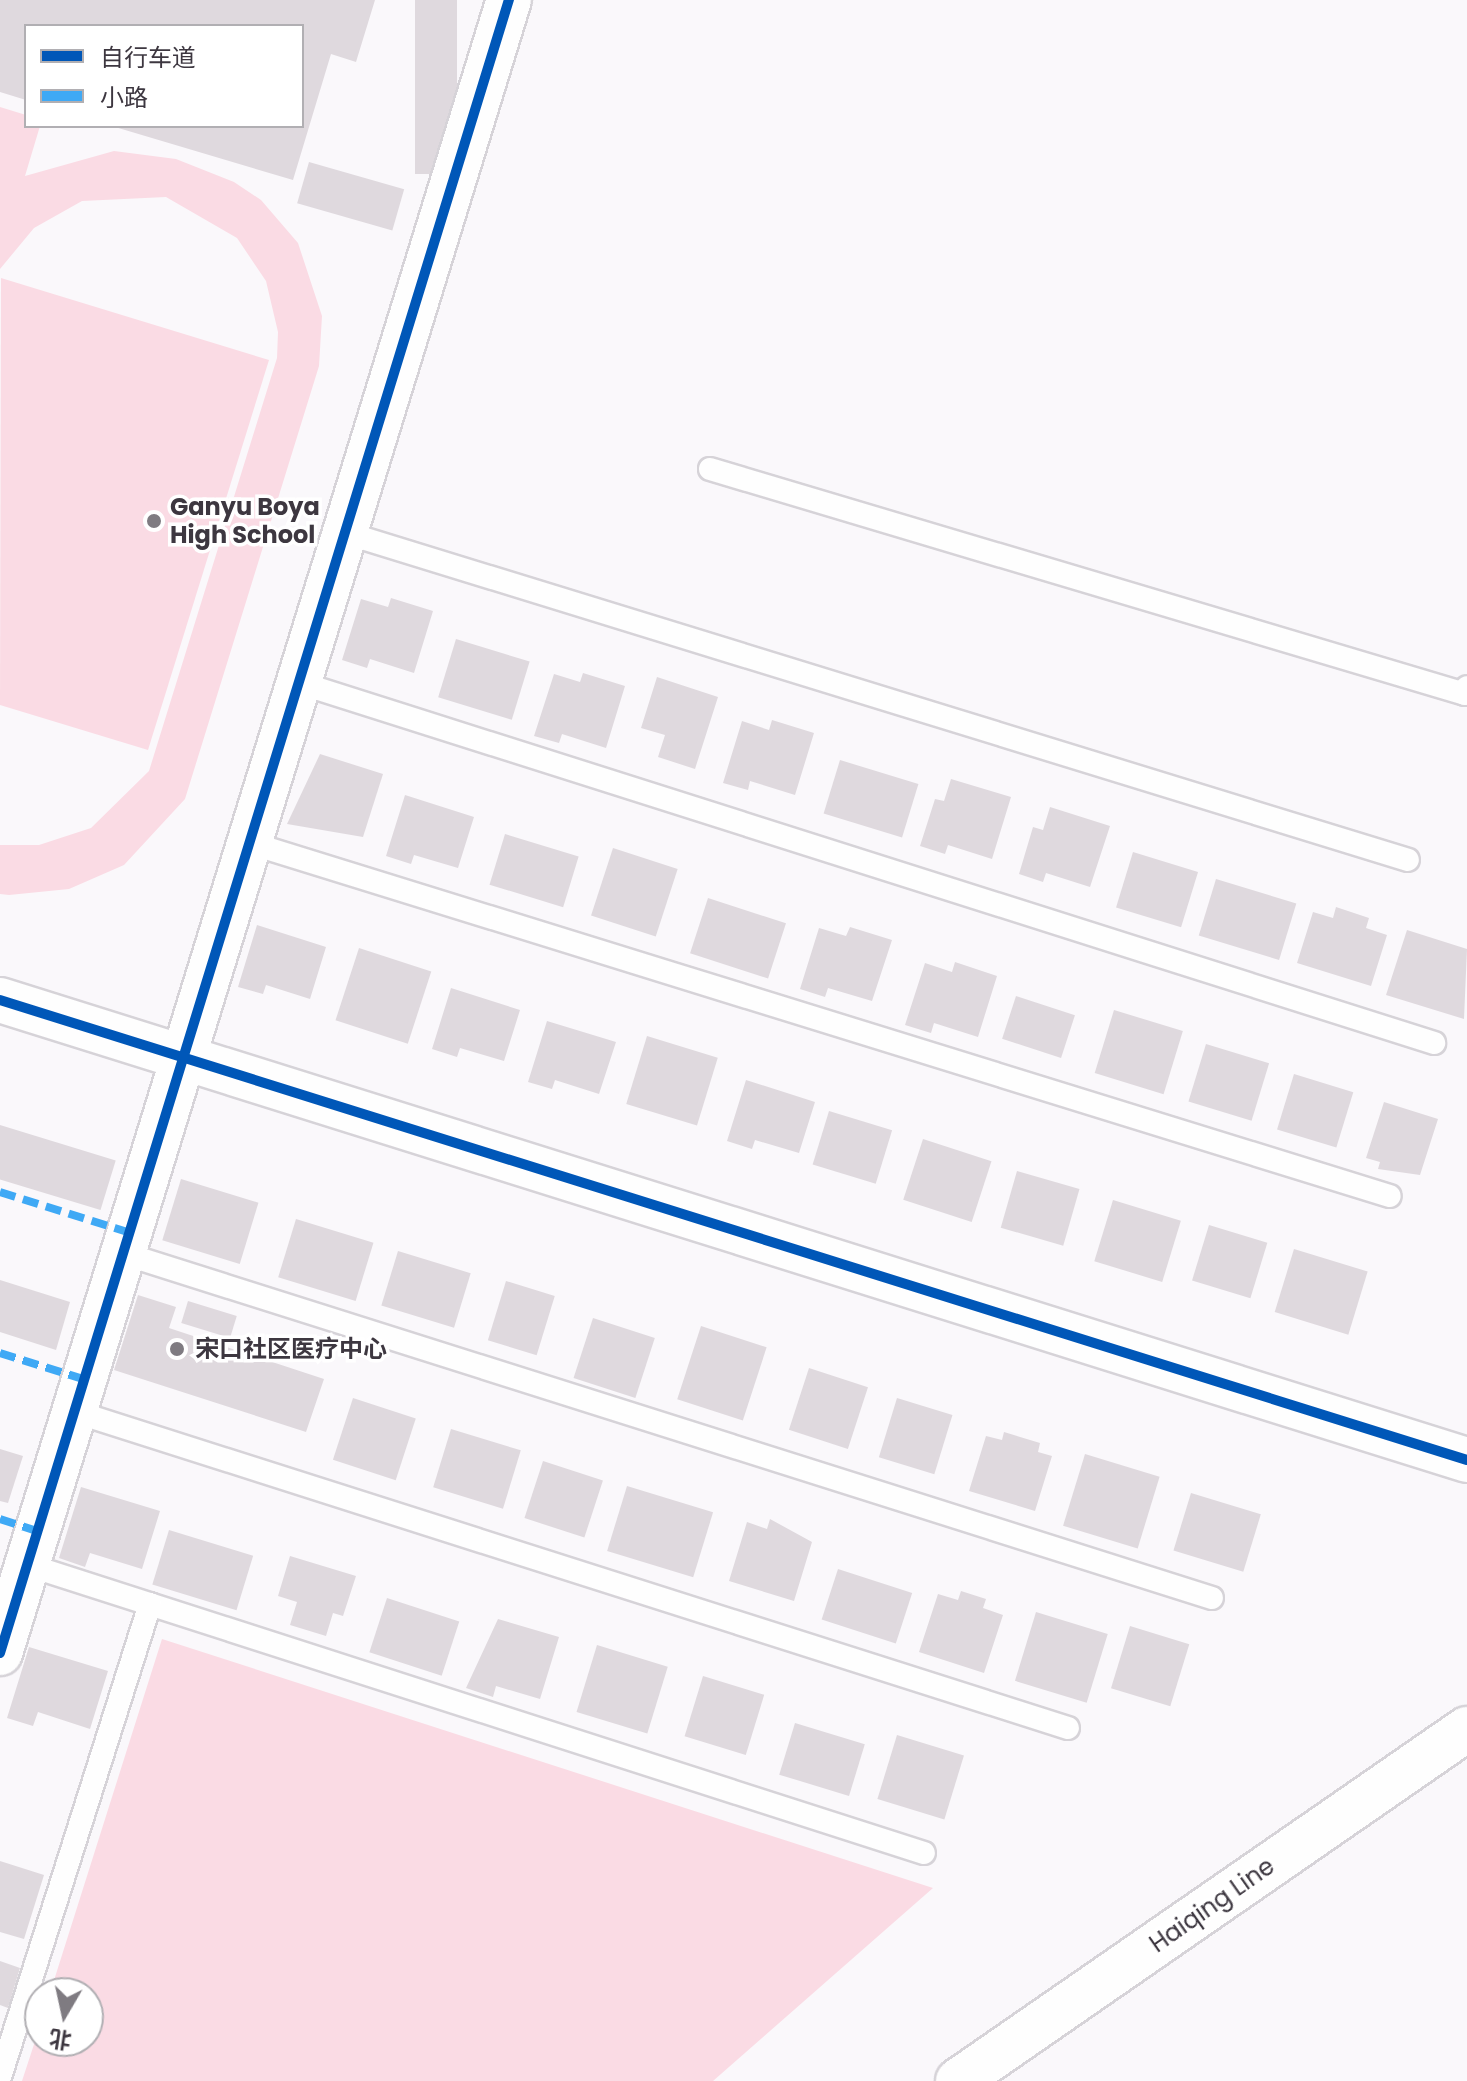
<!DOCTYPE html>
<meta charset="utf-8">
<style>
body{margin:0}
#map{position:relative;width:1467px;height:2081px;overflow:hidden;background:#faf8fb;font-family:Poppins,"Noto Sans SC",sans-serif}
div>[style]{position:absolute}
[style*='--x']{left:calc(var(--x)*1px);top:calc(var(--y)*1px);width:calc(var(--w)*1px);rotate:calc(var(--a)*1deg)}
.green>*{inset:0;background:#fadbe4}
.building>*{inset:0;background:#dfd9de;transform-origin:0 0}
.roads{filter:drop-shadow(2px 0 #d6d3d8) drop-shadow(-2px 0 #d6d3d8) drop-shadow(0 2px #d6d3d8) drop-shadow(0 -2px #d6d3d8)}
.service>*{height:22px;margin:-11px;padding:0 11px;transform-origin:11px;border-radius:11px;background:#fefefe}
.minor>*{height:44px;margin:-22px;padding:0 22px;transform-origin:22px;border-radius:22px;background:#fefefe}
.secondary>*{height:44px;margin:-22px;padding:0 22px;transform-origin:22px;border-radius:22px;background:#fefefe}
.quiet>*{height:8px;margin-top:-4px;transform-origin:0;background:repeating-linear-gradient(90deg,#3fa9f5 0 16px,transparent 0 24px)}
.cycleway>*{height:10px;margin:-5px;padding:0 5px;transform-origin:5px;border-radius:5px;background:#0057b8}
.dots>*{width:22px;height:22px;translate:-50% -50%;box-sizing:border-box;border:4px solid #fff;border-radius:50%}
span{translate:-50% -50%;white-space:nowrap;text-align:center;line-height:1.15;-webkit-text-stroke:7px #fff;paint-order:stroke}
.poi-label{font-size:24px;color:#3d3740;font-weight:700}
.left{translate:0 -50%;text-align:left}
.street-label{font-size:24px;color:#3d3740}
.legend{position:absolute;left:24px;top:24px;width:280px;height:104px;box-sizing:border-box;background:#fff;border:2px solid #b1afb3;margin:0;padding:10px 14px;list-style:none;font-size:24px;color:#3d3740}
.legend li{display:flex;align-items:center;gap:16px;height:40px}
.legend b{width:40px;border:2px solid #b1afb3}
.north{position:absolute;left:24px;top:1977px;width:80px;height:80px;box-sizing:border-box;background:#fff;border:2px solid #b1afb3;border-radius:50%;rotate:189deg;font-size:22px;font-weight:700;line-height:32px;text-align:center;color:#3d3740}
.north::after{content:'';display:block;margin:auto;width:28px;height:36px;background:#7f7b81;clip-path:polygon(50% 0,100% 100%,50% 72%,0 100%)}
</style>
<div id="map">
<div class="green">
<div style="clip-path:polygon(0 107px,26px 115px,26px 126px,40px 126px,25px 176px,114px 151px,176px 159px,234px 182px,261px 200px,298px 243px,322px 316px,319px 366px,185px 799px,124px 865px,69px 889px,9px 895px,0 894px,0 845px,39px 845px,91px 828px,149px 771px,277px 358px,278px 332px,266px 281px,237px 238px,166px 197px,82px 201px,34px 228px,0 269px)"></div>
<div style="clip-path:polygon(1px 278px,269px 360px,148px 750px,0 705px)"></div>
<div style="clip-path:polygon(162px 1639px,933px 1888px,713px 2081px,22px 2081px,40px 2026px,40px 2041px,88px 2041px,88px 1993px,50px 1993px)"></div>
</div>
<div class="building">
<div style="clip-path:polygon(0 0,375px 0,356px 62px,331px 54px,293px 180px,115px 127px,302px 126px,302px 26px,26px 26px,26px 100px,0 92px)"></div>
<div style="left:415px;top:0;width:42px;height:174px"></div>
<div style="left:309px;top:162px;width:99px;height:43px;rotate:16deg"></div>
<div style="clip-path:polygon(391px 598px,433px 611px,414px 673px,370px 659px,367px 668px,342px 660px,361px 599px,388px 607px)"></div>
<div style="left:456px;top:639px;width:77px;height:61px;rotate:17deg"></div>
<div style="clip-path:polygon(583px 673px,625px 686px,606px 748px,562px 734px,559px 743px,534px 736px,554px 674px,580px 682px)"></div>
<div style="clip-path:polygon(657px 677px,718px 697px,695px 769px,658px 757px,665px 735px,641px 728px)"></div>
<div style="clip-path:polygon(772px 720px,814px 733px,795px 795px,750px 781px,748px 790px,723px 783px,742px 721px,769px 730px)"></div>
<div style="clip-path:polygon(320px 754px,383px 774px,363px 837px,287px 824px)"></div>
<div style="left:840px;top:760px;width:82px;height:56px;rotate:17deg"></div>
<div style="clip-path:polygon(951px 779px,1011px 797px,992px 859px,948px 845px,945px 854px,920px 846px,935px 799px,944px 801px)"></div>
<div style="clip-path:polygon(405px 795px,474px 817px,458px 868px,414px 855px,411px 864px,386px 856px)"></div>
<div style="clip-path:polygon(1050px 807px,1110px 826px,1090px 887px,1046px 873px,1043px 882px,1019px 874px,1033px 827px,1043px 830px)"></div>
<div style="left:505px;top:834px;width:77px;height:53px;rotate:17deg"></div>
<div style="left:613px;top:848px;width:68px;height:71px;rotate:18deg"></div>
<div style="left:1133px;top:852px;width:68px;height:58px;rotate:17deg"></div>
<div style="left:1216px;top:879px;width:84px;height:59px;rotate:17deg"></div>
<div style="left:708px;top:898px;width:82px;height:58px;rotate:18deg"></div>
<div style="clip-path:polygon(1336px 907px,1369px 918px,1366px 928px,1387px 935px,1371px 986px,1297px 963px,1313px 912px,1333px 918px)"></div>
<div style="clip-path:polygon(257px 925px,326px 947px,310px 999px,266px 985px,263px 994px,238px 987px)"></div>
<div style="clip-path:polygon(850px 927px,892px 940px,872px 1001px,828px 988px,825px 997px,800px 989px,819px 928px,846px 936px)"></div>
<div style="clip-path:polygon(1407px 930px,1467px 949px,1464px 1019px,1386px 995px)"></div>
<div style="left:359px;top:948px;width:76px;height:76px;rotate:18deg"></div>
<div style="clip-path:polygon(955px 962px,997px 976px,978px 1037px,934px 1023px,931px 1033px,905px 1025px,925px 963px,952px 972px)"></div>
<div style="clip-path:polygon(451px 988px,520px 1010px,504px 1061px,460px 1048px,457px 1057px,432px 1049px)"></div>
<div style="left:1016px;top:996px;width:62px;height:45px;rotate:18deg"></div>
<div style="left:1114px;top:1010px;width:72px;height:66px;rotate:17deg"></div>
<div style="clip-path:polygon(547px 1021px,616px 1042px,599px 1094px,555px 1080px,552px 1089px,528px 1082px)"></div>
<div style="left:647px;top:1036px;width:74px;height:71px;rotate:17deg"></div>
<div style="left:1206px;top:1044px;width:66px;height:60px;rotate:17deg"></div>
<div style="left:1294px;top:1074px;width:62px;height:58px;rotate:17deg"></div>
<div style="clip-path:polygon(746px 1080px,815px 1102px,799px 1153px,755px 1140px,752px 1149px,727px 1141px)"></div>
<div style="clip-path:polygon(1384px 1102px,1438px 1119px,1420px 1175px,1378px 1169px,1380px 1162px,1366px 1158px)"></div>
<div style="left:829px;top:1111px;width:66px;height:56px;rotate:17deg"></div>
<div style="left:0;top:1125px;width:121px;height:52px;rotate:17deg"></div>
<div style="left:923px;top:1139px;width:72px;height:64px;rotate:18deg"></div>
<div style="left:1017px;top:1171px;width:65px;height:59px;rotate:16deg"></div>
<div style="left:181px;top:1179px;width:81px;height:64px;rotate:17deg"></div>
<div style="left:1113px;top:1200px;width:71px;height:64px;rotate:17deg"></div>
<div style="left:296px;top:1219px;width:81px;height:61px;rotate:17deg"></div>
<div style="left:1209px;top:1225px;width:61px;height:58px;rotate:17deg"></div>
<div style="left:1294px;top:1249px;width:77px;height:66px;rotate:17deg"></div>
<div style="left:398px;top:1251px;width:76px;height:57px;rotate:17deg"></div>
<div style="clip-path:polygon(0 1280px,70px 1302px,56px 1350px,0 1332px)"></div>
<div style="left:506px;top:1281px;width:51px;height:62px;rotate:17deg"></div>
<div style="clip-path:polygon(138px 1295px,176px 1307px,169px 1328px,324px 1379px,306px 1432px,114px 1370px)"></div>
<div style="left:188px;top:1301px;width:51px;height:23px;rotate:17deg"></div>
<div style="left:593px;top:1318px;width:65px;height:63px;rotate:18deg"></div>
<div style="left:701px;top:1326px;width:69px;height:77px;rotate:18deg"></div>
<div style="left:809px;top:1368px;width:62px;height:65px;rotate:18deg"></div>
<div style="left:353px;top:1398px;width:66px;height:65px;rotate:18deg"></div>
<div style="left:897px;top:1398px;width:58px;height:62px;rotate:17deg"></div>
<div style="left:451px;top:1429px;width:73px;height:61px;rotate:17deg"></div>
<div style="clip-path:polygon(1004px 1432px,1040px 1443px,1038px 1452px,1052px 1456px,1035px 1511px,969px 1491px,986px 1436px,1002px 1440px)"></div>
<div style="clip-path:polygon(0 1449px,23px 1456px,8px 1503px,0 1501px)"></div>
<div style="left:1085px;top:1454px;width:78px;height:75px;rotate:17deg"></div>
<div style="left:543px;top:1461px;width:63px;height:60px;rotate:18deg"></div>
<div style="left:627px;top:1486px;width:90px;height:68px;rotate:17deg"></div>
<div style="clip-path:polygon(81px 1487px,160px 1511px,142px 1569px,90px 1553px,85px 1567px,59px 1558px)"></div>
<div style="left:1191px;top:1493px;width:73px;height:60px;rotate:17deg"></div>
<div style="clip-path:polygon(770px 1519px,812px 1542px,794px 1601px,729px 1581px,747px 1522px,767px 1529px)"></div>
<div style="left:169px;top:1530px;width:88px;height:57px;rotate:17deg"></div>
<div style="clip-path:polygon(290px 1556px,356px 1576px,343px 1616px,333px 1613px,326px 1636px,290px 1625px,297px 1602px,278px 1596px)"></div>
<div style="left:838px;top:1569px;width:78px;height:53px;rotate:18deg"></div>
<div style="clip-path:polygon(961px 1591px,986px 1599px,983px 1608px,1003px 1615px,984px 1673px,919px 1652px,938px 1594px,958px 1600px)"></div>
<div style="left:387px;top:1598px;width:76px;height:57px;rotate:18deg"></div>
<div style="left:1036px;top:1612px;width:75px;height:72px;rotate:17deg"></div>
<div style="clip-path:polygon(498px 1619px,559px 1637px,540px 1699px,496px 1686px,493px 1697px,466px 1688px)"></div>
<div style="left:1130px;top:1626px;width:62px;height:65px;rotate:17deg"></div>
<div style="left:597px;top:1645px;width:74px;height:70px;rotate:17deg"></div>
<div style="clip-path:polygon(29px 1647px,108px 1671px,90px 1729px,38px 1712px,33px 1726px,7px 1718px)"></div>
<div style="left:703px;top:1676px;width:64px;height:63px;rotate:17deg"></div>
<div style="left:795px;top:1723px;width:73px;height:54px;rotate:17deg"></div>
<div style="left:897px;top:1735px;width:70px;height:67px;rotate:17deg"></div>
<div style="clip-path:polygon(0 1861px,44px 1875px,24px 1939px,0 1932px)"></div>
<div style="clip-path:polygon(0 1961px,20px 1968px,8px 2008px,0 2005px)"></div>
</div>
<div class="roads">
<div class="service">
<div style="--x:710;--y:469;--w:788;--a:16.59"></div>
<div style="--x:1465;--y:694;--w:7;--a:-74"></div>
<div style="--x:346;--y:533;--w:1111;--a:17.11"></div>
<div style="--x:300;--y:683;--w:1190;--a:17.61"></div>
<div style="--x:250;--y:843;--w:1193;--a:17.21"></div>
<div style="--x:125;--y:1254;--w:1140;--a:17.56"></div>
<div style="--x:76;--y:1412;--w:1041;--a:17.67"></div>
<div style="--x:28;--y:1565;--w:941;--a:17.82"></div>
<div style="--x:0;--y:2077;--w:496;--a:-72.4"></div>
</div>
<div class="minor">
<div style="--x:0;--y:1000;--w:1537;--a:17.41"></div>
<div style="--x:0;--y:1653;--w:1730;--a:-72.89"></div>
</div>
<div class="secondary">
<div style="--x:958;--y:2081;--w:619;--a:-34.67"></div>
</div>
</div>
<div class="quiet">
<div style="--x:0;--y:1192;--w:137;--a:17.4"></div>
<div style="--x:0;--y:1353;--w:90;--a:17.4"></div>
<div style="--x:0;--y:1519;--w:40;--a:18"></div>
</div>
<div class="cycleway">
<div style="--x:0;--y:1000;--w:1537;--a:17.41"></div>
<div style="--x:0;--y:1653;--w:1730;--a:-72.89"></div>
</div>
<div class="dots">
<div style="left:154px;top:521px;background:#7f7b81"></div>
<div style="left:177px;top:1349px;background:#7f7b81"></div>
</div>
<div class="poi-label">
<span class="left" style="left:170px;top:521px">Ganyu Boya<br>High School</span>
<span class="left" style="left:195px;top:1349px">宋口社区医疗中心</span>
</div>
<div class="street-label">
<span style="left:1212px;top:1905px;rotate:-35deg">Haiqing Line</span>
</div>
<ul class="legend">
<li><b style="height:10px;background:#0057b8"></b>自行车道</li>
<li><b style="height:10px;background:#3fa9f5"></b>小路</li>
</ul>
<div class="north">北</div>
</div>
